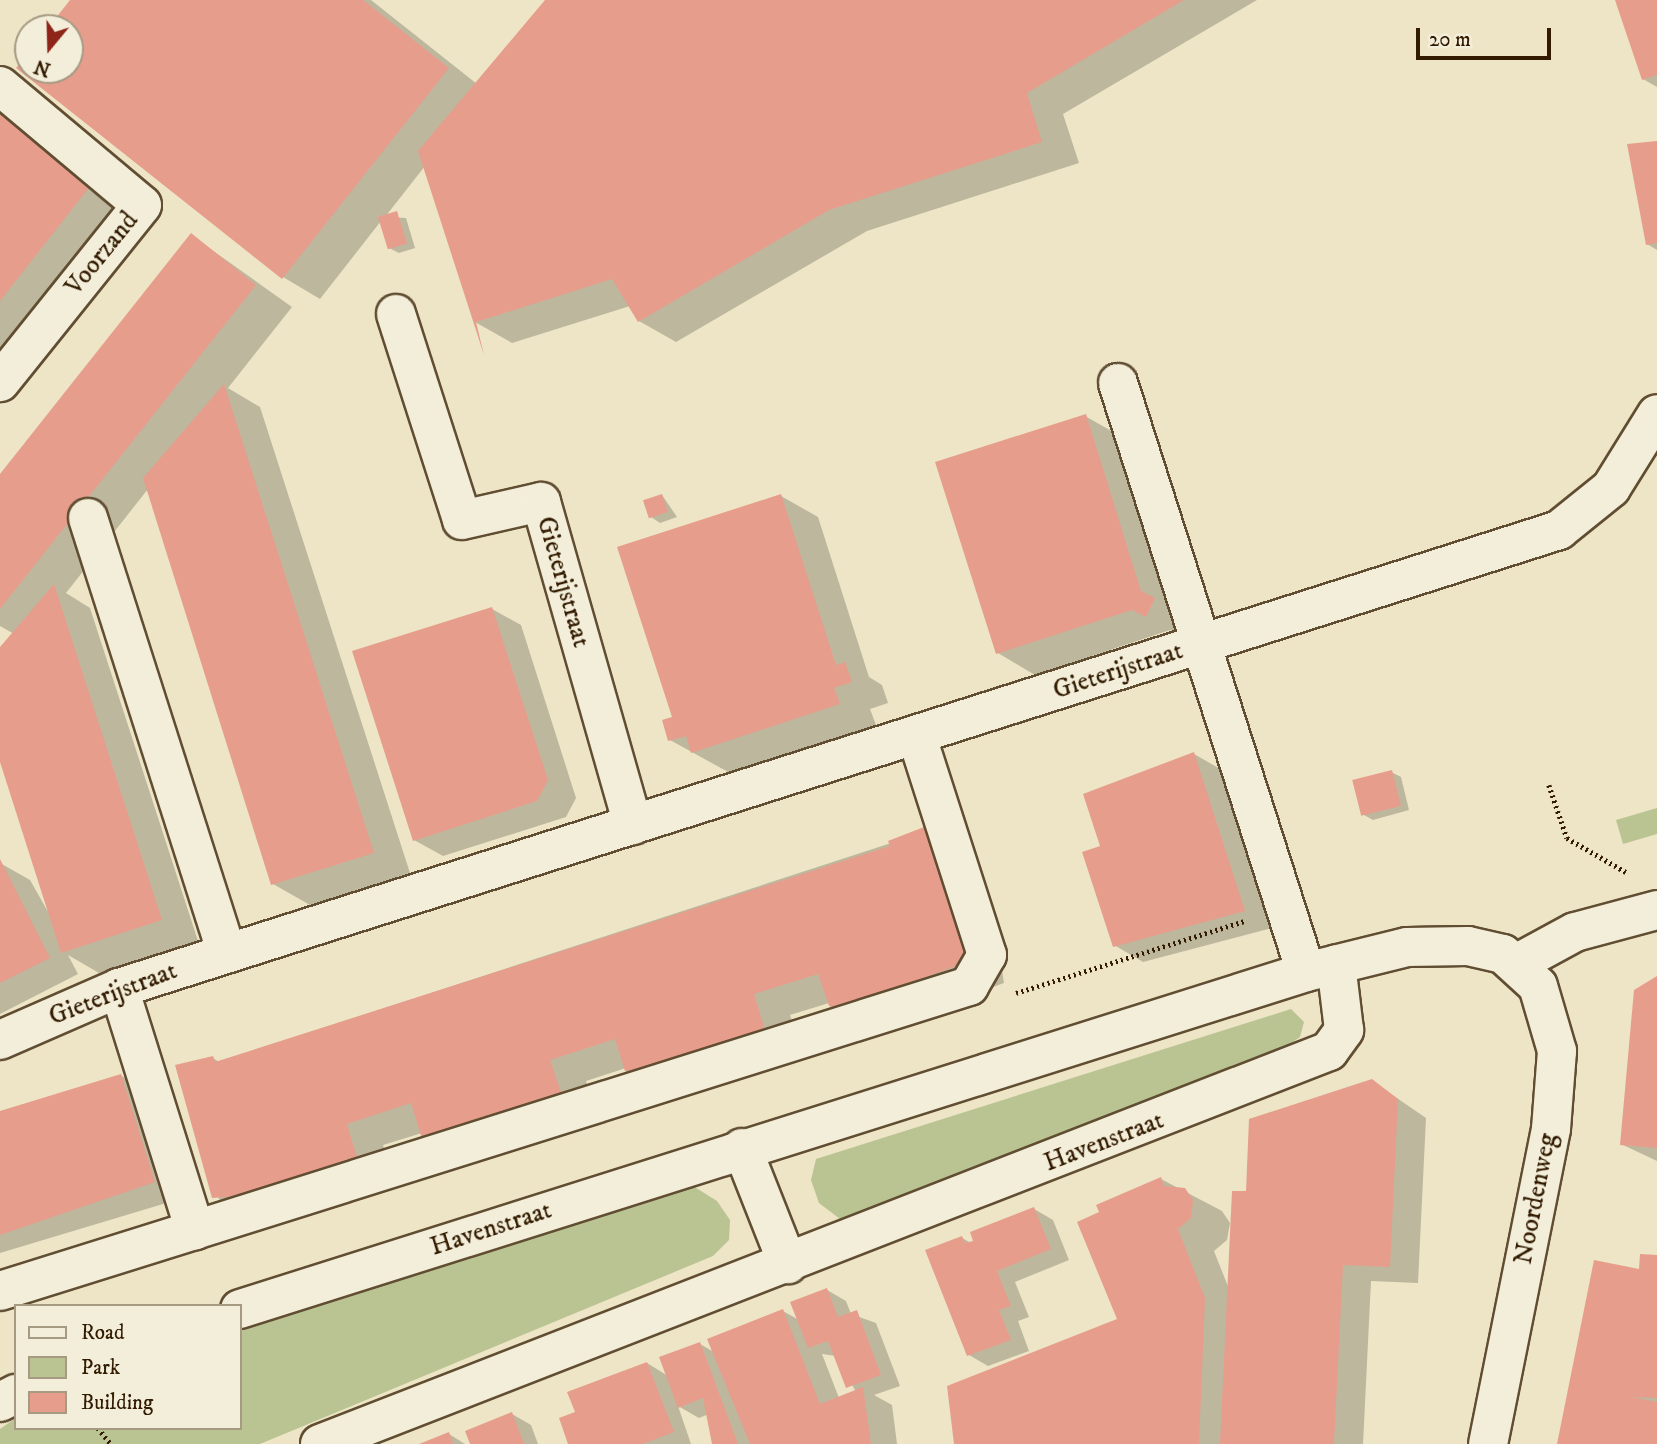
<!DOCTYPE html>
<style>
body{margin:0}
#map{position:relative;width:1657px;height:1444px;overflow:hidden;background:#ede5c6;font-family:"IM FELL DW Pica",serif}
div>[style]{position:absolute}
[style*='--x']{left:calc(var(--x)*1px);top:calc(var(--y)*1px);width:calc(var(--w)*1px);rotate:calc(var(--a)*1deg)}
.green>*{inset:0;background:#bac493}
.shadow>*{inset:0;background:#0003}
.building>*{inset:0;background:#e79d8c;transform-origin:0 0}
.path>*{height:4.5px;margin-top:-2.25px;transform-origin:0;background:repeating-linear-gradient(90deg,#321b00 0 2px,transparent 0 5.5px)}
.roads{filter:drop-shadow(2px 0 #614e32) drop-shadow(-2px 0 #614e32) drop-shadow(0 2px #614e32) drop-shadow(0 -2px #614e32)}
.minor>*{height:38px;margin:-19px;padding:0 19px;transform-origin:19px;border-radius:19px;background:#f3eeda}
span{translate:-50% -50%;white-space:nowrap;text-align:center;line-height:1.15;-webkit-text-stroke:5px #f3eeda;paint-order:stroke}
.street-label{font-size:26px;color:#321b00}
.legend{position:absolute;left:14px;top:1304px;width:228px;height:126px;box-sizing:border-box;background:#f3eeda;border:2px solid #a69a83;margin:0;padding:9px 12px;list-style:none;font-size:21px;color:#321b00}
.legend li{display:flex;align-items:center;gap:14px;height:35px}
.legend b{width:35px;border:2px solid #a69a83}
.north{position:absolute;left:14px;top:14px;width:70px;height:70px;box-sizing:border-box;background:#f3eeda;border:2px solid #a69a83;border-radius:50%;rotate:199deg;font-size:19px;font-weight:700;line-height:28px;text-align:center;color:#321b00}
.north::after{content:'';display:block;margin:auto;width:24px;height:32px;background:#8f2418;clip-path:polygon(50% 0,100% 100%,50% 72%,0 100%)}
.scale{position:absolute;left:1416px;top:28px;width:135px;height:32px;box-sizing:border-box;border:4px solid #321b00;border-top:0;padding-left:9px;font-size:21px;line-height:24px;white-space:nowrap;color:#321b00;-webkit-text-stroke:5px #f3eeda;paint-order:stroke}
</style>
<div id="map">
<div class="green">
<div style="clip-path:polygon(1657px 808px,1657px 834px,1623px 844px,1616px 820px)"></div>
<div style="clip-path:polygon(1291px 1009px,1304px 1022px,1300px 1037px,1278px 1053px,1160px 1102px,840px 1219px,819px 1203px,811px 1180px,816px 1159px)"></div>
<div style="clip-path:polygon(693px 1186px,717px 1201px,730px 1220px,729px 1240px,713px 1256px,260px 1444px,0 1444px,0 1429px,16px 1418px,16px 1428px,240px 1428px,240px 1327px)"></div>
</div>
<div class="shadow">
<div style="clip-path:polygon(72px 0,371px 0,477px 84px,547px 0,1257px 0,1063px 114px,1079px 163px,867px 231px,676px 342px,639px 321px,630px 306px,512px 343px,475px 322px,425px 166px,385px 217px,406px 218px,415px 248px,399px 253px,389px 248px,381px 221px,320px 299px,283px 277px,19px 68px,28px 56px,28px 70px,70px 70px,70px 28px,50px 28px)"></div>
<div style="clip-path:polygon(1617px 0,1657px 0,1657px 87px,1643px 79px)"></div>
<div style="clip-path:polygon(0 111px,127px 207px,0 369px)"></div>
<div style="clip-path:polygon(1657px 143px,1657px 250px,1647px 244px)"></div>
<div style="clip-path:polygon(191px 235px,292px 307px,228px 388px,260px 407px,410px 873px,310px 905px,273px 884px,148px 489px,66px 593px,90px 608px,198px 941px,99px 973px,68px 955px,78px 974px,0 1014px,0 863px,30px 880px,51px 917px,0 757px,0 650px,14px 634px,0 626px,0 477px)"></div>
<div style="clip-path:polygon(1085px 416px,1122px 437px,1183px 636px,1170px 630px,1035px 675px,998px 653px)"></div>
<div style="clip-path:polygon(662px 495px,677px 517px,660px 523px,651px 517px)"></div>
<div style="clip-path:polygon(781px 496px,818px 517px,869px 677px,882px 685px,888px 703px,870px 709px,876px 725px,730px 773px,670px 740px,674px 718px)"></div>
<div style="clip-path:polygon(492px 609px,521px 625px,576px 798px,566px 817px,443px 856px,414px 840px)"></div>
<div style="clip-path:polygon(1194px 754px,1222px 770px,1272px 928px,1143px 962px,1114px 945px,1102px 847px)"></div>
<div style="clip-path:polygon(1391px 772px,1401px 777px,1409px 810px,1373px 820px,1364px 815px)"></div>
<div style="clip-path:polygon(925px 832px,962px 853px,999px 952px,1004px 983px,877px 1029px,829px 1003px,790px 1015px,801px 1048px,664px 1091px,626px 1068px,586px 1081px,597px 1113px,422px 1133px,383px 1145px,393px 1178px,257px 1221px,219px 1199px,206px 1172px,213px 1058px,219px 1062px)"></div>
<div style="clip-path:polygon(1657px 980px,1657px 1161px,1621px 1144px,1642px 993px)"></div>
<div style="clip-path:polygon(120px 1075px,149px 1091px,183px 1198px,0 1253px,0 1113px)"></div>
<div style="clip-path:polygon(1372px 1081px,1426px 1118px,1418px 1283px,1371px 1281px,1363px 1444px,955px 1444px,1119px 1320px,1161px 1179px,1222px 1211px,1230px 1223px,1227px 1240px,1214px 1251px,1229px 1289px,1247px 1193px)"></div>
<div style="clip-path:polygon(1034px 1209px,1053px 1220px,1069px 1260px,1015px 1282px,1029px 1317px,1018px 1321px,1029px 1351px,988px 1366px,969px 1355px,962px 1238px,971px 1243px)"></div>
<div style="clip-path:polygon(1657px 1257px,1657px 1444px,1559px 1444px,1641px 1272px)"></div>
<div style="clip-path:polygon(evenodd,827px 1290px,846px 1301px,851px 1314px,876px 1323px,900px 1386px,874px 1395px,892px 1405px,897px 1444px,716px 1444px,709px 1414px,699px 1418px,678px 1406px,691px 1444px,570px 1444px,577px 1414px,647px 1363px,668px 1376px,700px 1344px,714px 1352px,783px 1311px,799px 1320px,827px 1290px,822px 1354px,836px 1356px,856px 1392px,839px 1398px,822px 1354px)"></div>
<div style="clip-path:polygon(512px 1414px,531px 1425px,538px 1444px,472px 1444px)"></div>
<div style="clip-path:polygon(449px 1434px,465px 1444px,423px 1444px)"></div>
</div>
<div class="building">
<div style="clip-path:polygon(70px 0,363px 0,449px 68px,282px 279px,16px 68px,28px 53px,28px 70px,70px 70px,70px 28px,48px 28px)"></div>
<div style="clip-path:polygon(545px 0,1184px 0,1027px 93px,1042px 142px,829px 210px,638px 322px,612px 279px,476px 322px,484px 355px,418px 151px)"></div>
<div style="clip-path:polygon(1615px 0,1657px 0,1657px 75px,1642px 80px)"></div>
<div style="clip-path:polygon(0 113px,91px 185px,0 301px)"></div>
<div style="clip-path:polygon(1657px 141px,1657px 243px,1646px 245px,1627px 144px)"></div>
<div style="left:397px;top:211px;width:34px;height:20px;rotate:73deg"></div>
<div style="clip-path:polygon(191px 233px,256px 285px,0 609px,0 474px)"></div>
<div style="clip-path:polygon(224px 384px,374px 853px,271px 885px,143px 478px)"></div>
<div style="clip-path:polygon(1086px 414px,1141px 591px,1155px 598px,1146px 617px,1132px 610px,996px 654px,935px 462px)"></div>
<div style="left:662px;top:494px;width:19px;height:20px;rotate:72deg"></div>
<div style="clip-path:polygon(781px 494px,836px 665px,845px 662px,852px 682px,834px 688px,840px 704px,691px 753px,686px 736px,668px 741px,662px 720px,672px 717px,617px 547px)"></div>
<div style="clip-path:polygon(54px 584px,162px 920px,61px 953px,0 762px,0 647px)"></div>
<div style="clip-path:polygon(492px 607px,548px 780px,537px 801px,413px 841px,352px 651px)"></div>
<div style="clip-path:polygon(1194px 752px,1245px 911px,1113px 947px,1082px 852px,1100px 846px,1083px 794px)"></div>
<div style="left:1392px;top:770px;width:37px;height:41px;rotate:76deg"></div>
<div style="clip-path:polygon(924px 827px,957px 930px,962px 929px,967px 962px,838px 1009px,829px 1006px,818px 974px,754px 994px,764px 1027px,757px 1034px,635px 1073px,625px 1071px,615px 1039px,550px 1060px,561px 1092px,553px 1099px,432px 1138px,421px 1136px,411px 1103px,347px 1124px,357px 1157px,350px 1164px,251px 1195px,212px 1198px,175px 1065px,213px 1056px,215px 1062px,890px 846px,888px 841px)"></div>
<div style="clip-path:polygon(0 859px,50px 958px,0 983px)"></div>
<div style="clip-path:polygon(1657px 976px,1657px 1148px,1620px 1145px,1634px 990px)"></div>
<div style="clip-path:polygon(121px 1074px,155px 1182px,0 1235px,0 1111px)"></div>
<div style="clip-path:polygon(1372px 1079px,1398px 1099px,1390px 1267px,1343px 1265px,1334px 1444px,1220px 1444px,1232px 1191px,1246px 1191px,1249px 1119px)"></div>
<div style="clip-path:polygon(1161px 1177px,1164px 1186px,1185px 1188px,1193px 1200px,1191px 1218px,1178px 1229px,1205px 1298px,1199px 1444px,954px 1444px,947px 1386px,1117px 1319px,1077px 1222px,1099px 1212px,1096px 1205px)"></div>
<div style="clip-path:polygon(1034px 1207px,1051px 1249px,997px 1271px,1011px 1306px,999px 1310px,1011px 1340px,967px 1356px,925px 1250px,962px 1236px,965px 1243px,973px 1241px,970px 1232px)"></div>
<div style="clip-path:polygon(1640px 1254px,1657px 1255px,1657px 1398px,1631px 1397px,1657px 1402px,1657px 1444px,1557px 1444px,1594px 1260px,1639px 1269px)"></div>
<div style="clip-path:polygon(827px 1288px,838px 1317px,857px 1310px,881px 1375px,846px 1388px,828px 1341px,808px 1348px,790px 1302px)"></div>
<div style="clip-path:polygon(783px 1309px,820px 1404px,863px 1387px,871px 1444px,750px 1444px,707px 1339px)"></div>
<div style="clip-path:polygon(700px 1342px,738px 1444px,712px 1444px,703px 1398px,678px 1408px,659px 1357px)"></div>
<div style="clip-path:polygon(647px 1362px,674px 1432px,643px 1444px,568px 1444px,559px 1418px,575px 1412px,567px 1392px)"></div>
<div style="clip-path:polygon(512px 1412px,524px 1444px,470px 1444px,465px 1431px)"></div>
<div style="clip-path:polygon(449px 1432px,453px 1444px,419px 1444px)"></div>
</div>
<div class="path">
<div style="--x:1549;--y:785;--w:56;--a:71.2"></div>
<div style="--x:1567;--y:838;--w:68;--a:30"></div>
<div style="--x:1016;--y:993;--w:240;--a:-17.5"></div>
<div style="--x:98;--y:1428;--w:21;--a:51"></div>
</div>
<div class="roads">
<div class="minor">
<div style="--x:0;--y:86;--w:185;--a:40"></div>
<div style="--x:142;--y:205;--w:227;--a:128.7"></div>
<div style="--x:396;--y:314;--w:216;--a:72.2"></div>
<div style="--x:462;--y:520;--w:81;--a:-12.8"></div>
<div style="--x:541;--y:502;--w:336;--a:74.1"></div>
<div style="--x:1118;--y:383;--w:618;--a:72.3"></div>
<div style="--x:88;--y:518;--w:457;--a:72.3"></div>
<div style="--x:1516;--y:964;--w:67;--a:-28.5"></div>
<div style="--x:1575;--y:932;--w:85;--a:-15"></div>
<div style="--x:119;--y:988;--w:254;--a:72.6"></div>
<div style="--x:195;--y:1230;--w:812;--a:-17.5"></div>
<div style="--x:969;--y:986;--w:36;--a:-60"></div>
<div style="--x:987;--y:955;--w:229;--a:-107.8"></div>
<div style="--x:0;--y:1040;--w:130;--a:-23.6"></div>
<div style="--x:119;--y:988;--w:1511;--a:-17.64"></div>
<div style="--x:1559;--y:530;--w:67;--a:-38.9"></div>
<div style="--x:1611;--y:488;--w:87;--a:-58.1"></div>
<div style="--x:742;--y:1148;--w:125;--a:68.4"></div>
<div style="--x:0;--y:1291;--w:204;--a:-17.4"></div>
<div style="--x:240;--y:1309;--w:1118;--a:-17.54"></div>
<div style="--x:1306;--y:972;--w:104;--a:-13.9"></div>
<div style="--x:1407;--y:947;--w:61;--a:-0.9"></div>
<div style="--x:1468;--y:946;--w:36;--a:13"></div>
<div style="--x:1503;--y:954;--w:47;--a:42.4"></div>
<div style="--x:1538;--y:986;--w:68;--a:73.7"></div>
<div style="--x:1557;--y:1051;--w:78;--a:94.4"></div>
<div style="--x:1551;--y:1129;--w:321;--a:101.3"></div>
<div style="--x:0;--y:1402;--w:18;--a:-27"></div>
<div style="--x:320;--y:1444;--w:1083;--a:-21.28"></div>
<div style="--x:1329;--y:1051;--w:26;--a:-54"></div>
<div style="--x:1344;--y:1030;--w:66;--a:-96.9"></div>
</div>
</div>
<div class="street-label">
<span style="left:102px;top:254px;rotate:-51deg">Voorzand</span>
<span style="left:563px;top:582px;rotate:74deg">Gieterijstraat</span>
<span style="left:1118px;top:671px;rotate:-18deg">Gieterijstraat</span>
<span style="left:113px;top:994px;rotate:-21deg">Gieterijstraat</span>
<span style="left:1104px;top:1142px;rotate:-21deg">Havenstraat</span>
<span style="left:1536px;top:1199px;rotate:-79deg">Noordenweg</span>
<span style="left:491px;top:1229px;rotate:-18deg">Havenstraat</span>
</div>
<ul class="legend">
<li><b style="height:9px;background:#f3eeda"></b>Road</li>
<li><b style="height:19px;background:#bac493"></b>Park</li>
<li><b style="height:19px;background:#e79d8c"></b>Building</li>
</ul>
<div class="north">N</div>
<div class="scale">20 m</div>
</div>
